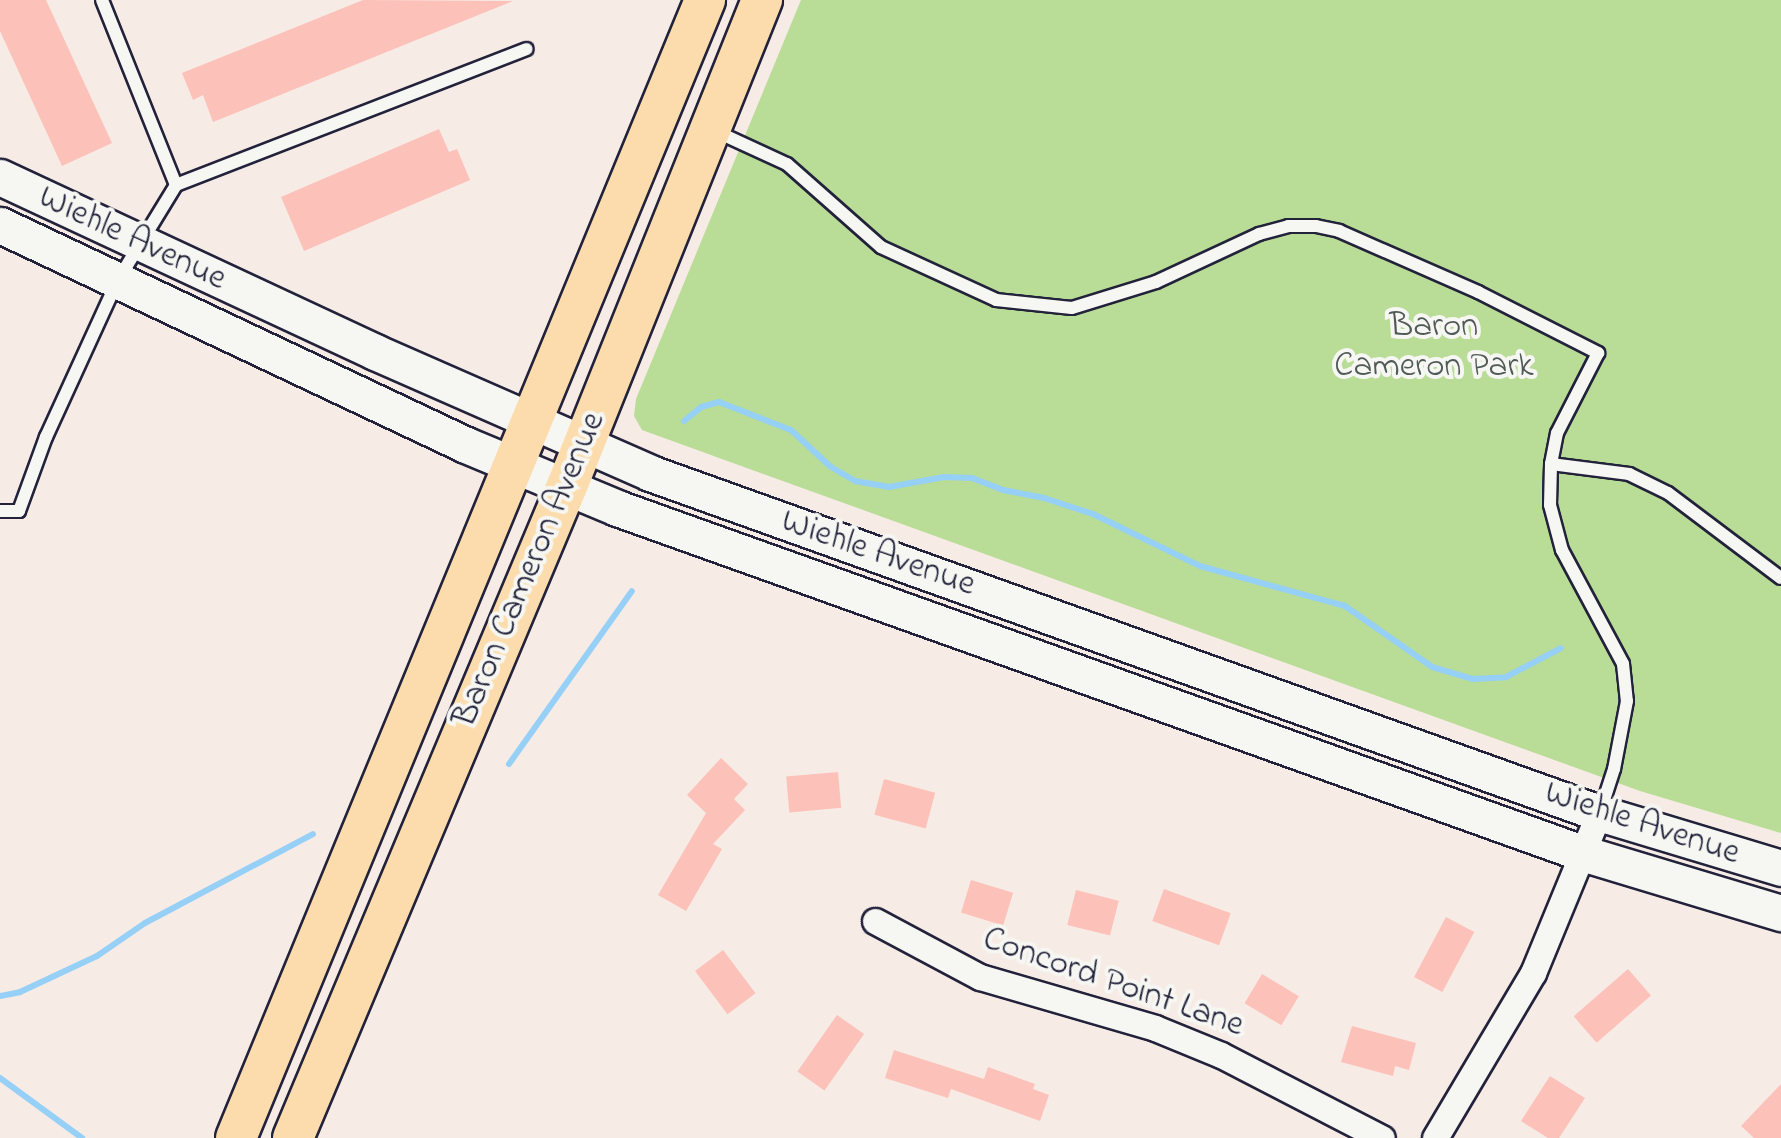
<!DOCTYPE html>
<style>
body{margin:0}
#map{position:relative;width:1781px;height:1138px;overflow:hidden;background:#f7ebe6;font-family:"Indie Flower",sans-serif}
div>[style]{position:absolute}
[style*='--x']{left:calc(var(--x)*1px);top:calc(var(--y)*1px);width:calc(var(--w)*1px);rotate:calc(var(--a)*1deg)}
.green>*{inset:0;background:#b9dc96}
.stream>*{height:6px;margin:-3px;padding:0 3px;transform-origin:3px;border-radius:3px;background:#96d0f6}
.building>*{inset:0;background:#fcc1b8;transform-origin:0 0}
.roads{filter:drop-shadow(2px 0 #22223b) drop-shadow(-2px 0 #22223b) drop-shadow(0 2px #22223b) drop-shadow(0 -2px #22223b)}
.service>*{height:12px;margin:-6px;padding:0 6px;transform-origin:6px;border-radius:6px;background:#f6f6f2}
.minor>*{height:25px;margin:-12.5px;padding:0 12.5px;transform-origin:12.5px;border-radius:12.5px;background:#f6f6f2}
.secondary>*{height:35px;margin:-17.5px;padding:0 17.5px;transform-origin:17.5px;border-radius:17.5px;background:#f6f6f2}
.primary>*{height:40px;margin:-20px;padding:0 20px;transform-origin:20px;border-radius:20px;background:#fcdcac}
span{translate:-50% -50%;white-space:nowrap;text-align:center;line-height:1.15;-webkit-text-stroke:8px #f6f6f2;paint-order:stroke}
.street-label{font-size:35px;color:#22223b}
.park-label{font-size:35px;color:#4f5a56}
</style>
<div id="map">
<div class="green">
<div style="clip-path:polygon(801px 0,1781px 0,1781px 833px,1640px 791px,642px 430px,634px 416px,636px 399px)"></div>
</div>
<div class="stream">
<div style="--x:684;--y:421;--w:22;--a:-39"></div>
<div style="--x:701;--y:407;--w:19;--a:-16"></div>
<div style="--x:719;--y:402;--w:77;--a:21.3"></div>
<div style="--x:791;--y:430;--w:54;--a:42.8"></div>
<div style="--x:831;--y:467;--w:28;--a:30"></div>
<div style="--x:855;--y:481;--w:35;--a:10"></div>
<div style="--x:889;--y:487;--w:56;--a:-10.3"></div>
<div style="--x:944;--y:477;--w:28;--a:2"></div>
<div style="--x:972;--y:478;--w:33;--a:21"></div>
<div style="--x:1003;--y:490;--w:42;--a:11"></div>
<div style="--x:1044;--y:498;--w:52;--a:18.1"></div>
<div style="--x:1093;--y:514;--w:119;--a:25.9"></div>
<div style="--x:1200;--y:566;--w:150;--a:15.4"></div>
<div style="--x:1345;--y:606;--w:106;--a:35"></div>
<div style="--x:1432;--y:667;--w:43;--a:16.3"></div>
<div style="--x:1473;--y:679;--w:33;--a:-3"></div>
<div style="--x:1506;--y:677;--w:62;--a:-27.8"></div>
<div style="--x:509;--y:764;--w:212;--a:-54.6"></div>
<div style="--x:0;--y:996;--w:20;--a:-11"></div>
<div style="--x:20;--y:992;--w:85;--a:-25.1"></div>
<div style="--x:97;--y:956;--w:58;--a:-34.5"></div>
<div style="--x:145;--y:923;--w:190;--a:-27.9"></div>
<div style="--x:0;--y:1078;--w:102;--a:36.2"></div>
</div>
<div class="building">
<div style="clip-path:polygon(0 0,46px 0,112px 143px,62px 166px,0 31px)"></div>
<div style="clip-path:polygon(363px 0,513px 1px,213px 122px,203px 95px,193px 100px,182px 73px)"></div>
<div style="clip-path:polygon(439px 129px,449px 152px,457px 149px,470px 180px,304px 251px,281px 197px)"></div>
<div style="clip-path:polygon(721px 758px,748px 784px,734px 799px,745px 810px,713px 844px,722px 849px,686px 911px,658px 895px,706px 813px,687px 795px)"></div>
<div style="left:838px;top:772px;width:36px;height:52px;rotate:85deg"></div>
<div style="left:884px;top:779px;width:53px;height:37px;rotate:15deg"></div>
<div style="left:971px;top:880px;width:44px;height:34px;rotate:17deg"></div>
<div style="left:1164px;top:889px;width:71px;height:34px;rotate:20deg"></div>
<div style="left:1076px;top:890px;width:44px;height:36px;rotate:14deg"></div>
<div style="left:1446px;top:917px;width:32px;height:68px;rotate:28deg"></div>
<div style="left:723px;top:950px;width:54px;height:35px;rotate:53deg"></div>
<div style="left:1628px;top:969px;width:35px;height:72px;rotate:49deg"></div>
<div style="left:1262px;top:974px;width:43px;height:34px;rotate:31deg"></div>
<div style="left:837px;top:1015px;width:33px;height:69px;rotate:35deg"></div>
<div style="clip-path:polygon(1352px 1026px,1416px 1043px,1409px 1070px,1395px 1066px,1393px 1076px,1341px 1062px)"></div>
<div style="clip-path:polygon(894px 1050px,984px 1079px,988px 1067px,1035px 1084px,1033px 1089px,1049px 1095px,1040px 1121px,951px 1089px,948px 1098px,885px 1078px)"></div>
<div style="clip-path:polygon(1550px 1076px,1585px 1098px,1559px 1138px,1548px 1138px,1521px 1121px)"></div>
<div style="clip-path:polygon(1781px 1084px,1781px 1138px,1754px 1138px,1741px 1126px)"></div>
</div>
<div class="roads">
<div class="service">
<div style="--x:713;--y:130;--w:81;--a:24.7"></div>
<div style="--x:787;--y:164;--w:125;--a:41.4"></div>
<div style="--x:881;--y:247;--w:127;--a:24.7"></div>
<div style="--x:996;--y:300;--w:76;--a:6"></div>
<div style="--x:1072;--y:308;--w:88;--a:-17.2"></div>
<div style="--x:1156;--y:282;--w:114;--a:-25"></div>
<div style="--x:1259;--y:234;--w:30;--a:-15"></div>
<div style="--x:1288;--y:226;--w:28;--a:0"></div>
<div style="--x:1316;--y:226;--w:24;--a:12"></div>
<div style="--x:1339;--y:231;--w:152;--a:23.7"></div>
<div style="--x:1478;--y:292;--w:135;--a:26.9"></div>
<div style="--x:1598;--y:353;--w:90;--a:117.1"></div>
<div style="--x:1557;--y:433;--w:32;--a:101"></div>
<div style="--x:1551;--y:464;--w:41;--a:91.4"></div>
<div style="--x:1550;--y:505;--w:47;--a:75.1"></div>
<div style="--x:1562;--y:550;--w:129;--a:61.8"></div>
<div style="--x:1623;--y:664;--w:37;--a:84"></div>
<div style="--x:1627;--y:701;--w:69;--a:100.8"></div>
<div style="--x:1614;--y:769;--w:45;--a:108"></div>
<div style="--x:176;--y:185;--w:376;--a:-21.2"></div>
<div style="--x:1551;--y:464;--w:79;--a:7.3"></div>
<div style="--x:1629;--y:474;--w:43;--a:26"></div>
<div style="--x:1668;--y:493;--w:141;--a:37"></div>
<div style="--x:0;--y:511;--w:19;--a:0"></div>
<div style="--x:19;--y:511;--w:79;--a:-70"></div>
<div style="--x:46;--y:437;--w:173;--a:-65.4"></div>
<div style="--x:118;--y:280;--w:111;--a:-58.6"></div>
<div style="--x:176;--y:185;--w:199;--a:-111.8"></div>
</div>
<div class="minor">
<div style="--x:875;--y:921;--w:119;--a:28.1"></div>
<div style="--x:980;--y:977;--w:182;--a:16.2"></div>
<div style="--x:1155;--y:1028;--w:71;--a:22.2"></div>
<div style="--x:1221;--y:1055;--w:181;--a:27.3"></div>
<div style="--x:1435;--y:1138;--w:192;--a:-59.3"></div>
<div style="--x:1533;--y:973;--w:173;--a:-67.6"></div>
</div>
<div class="secondary">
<div style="--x:0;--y:177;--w:414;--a:25"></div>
<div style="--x:375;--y:352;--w:300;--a:23.7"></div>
<div style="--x:650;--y:473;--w:1008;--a:19.71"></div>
<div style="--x:1599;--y:813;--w:190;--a:16.8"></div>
<div style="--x:0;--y:225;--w:515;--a:25.27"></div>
<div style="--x:466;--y:445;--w:164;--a:22.6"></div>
<div style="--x:617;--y:508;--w:1025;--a:19.67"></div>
<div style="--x:1582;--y:853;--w:208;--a:16.8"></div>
</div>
<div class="primary">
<div style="--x:236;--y:1138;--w:1231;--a:-67.6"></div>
<div style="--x:293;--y:1138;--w:707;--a:-67.21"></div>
<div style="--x:567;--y:486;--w:524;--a:-68.14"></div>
</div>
</div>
<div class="street-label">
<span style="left:132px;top:239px;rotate:25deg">Wiehle Avenue</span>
<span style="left:878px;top:554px;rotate:19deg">Wiehle Avenue</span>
<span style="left:530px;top:570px;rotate:-67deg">Baron Cameron Avenue</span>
<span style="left:1642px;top:824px;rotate:18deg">Wiehle Avenue</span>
<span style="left:1113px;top:983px;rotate:19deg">Concord Point Lane</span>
</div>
<div class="park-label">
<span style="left:1434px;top:347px">Baron<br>Cameron Park</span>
</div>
</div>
